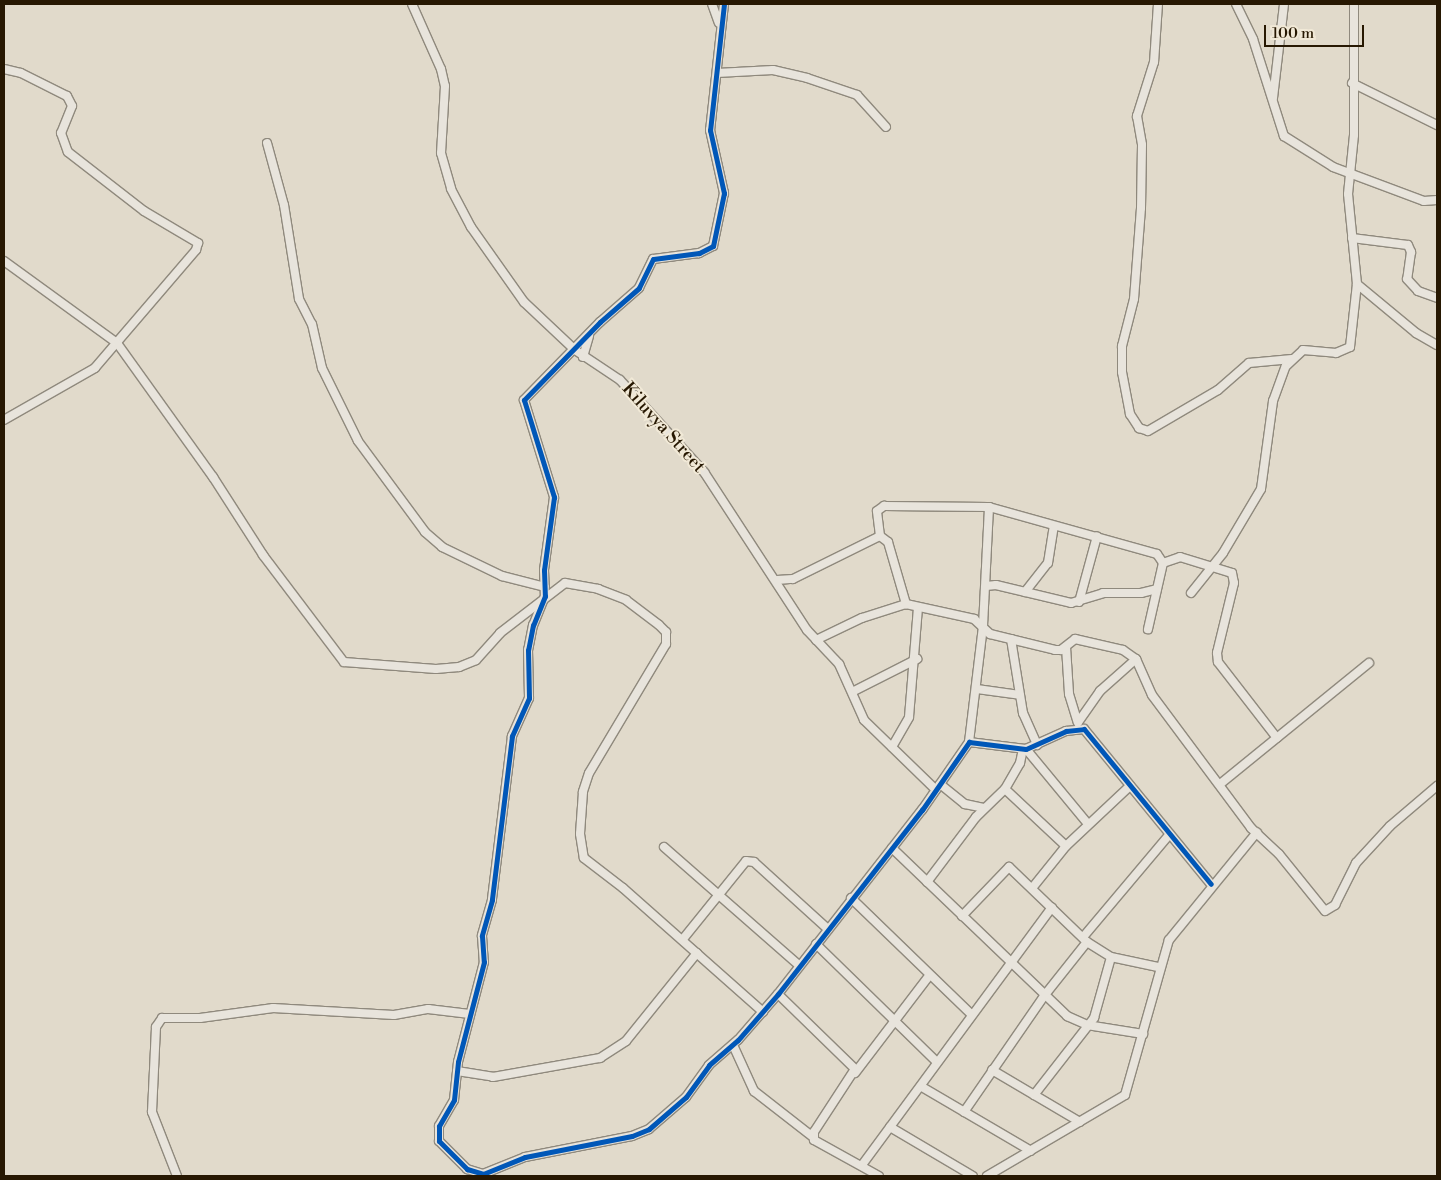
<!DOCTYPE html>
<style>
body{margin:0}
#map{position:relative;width:1441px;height:1180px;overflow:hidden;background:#e1dacb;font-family:"Libre Bodoni",serif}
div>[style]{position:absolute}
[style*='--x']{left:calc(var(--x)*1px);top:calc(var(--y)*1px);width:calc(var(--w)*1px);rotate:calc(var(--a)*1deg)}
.roads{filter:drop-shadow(1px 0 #8f897d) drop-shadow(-1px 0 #8f897d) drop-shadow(0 1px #8f897d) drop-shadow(0 -1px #8f897d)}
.minor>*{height:8px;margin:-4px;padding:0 4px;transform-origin:4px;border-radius:4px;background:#e8e4dc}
.cycleway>*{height:5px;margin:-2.5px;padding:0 2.5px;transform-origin:2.5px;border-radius:2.5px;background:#0057b8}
span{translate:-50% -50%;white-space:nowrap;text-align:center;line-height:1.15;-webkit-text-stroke:4px #f1e9d7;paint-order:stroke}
.street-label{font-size:18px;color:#271802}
.frame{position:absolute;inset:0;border:5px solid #271802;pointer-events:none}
.scale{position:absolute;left:1264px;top:25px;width:100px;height:22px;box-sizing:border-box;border:2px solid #271802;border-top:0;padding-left:6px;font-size:15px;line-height:18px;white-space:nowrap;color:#271802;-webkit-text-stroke:4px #f1e9d7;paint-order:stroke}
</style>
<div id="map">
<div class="roads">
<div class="minor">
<div style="--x:412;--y:4;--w:71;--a:66"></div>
<div style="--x:441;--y:69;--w:17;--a:77"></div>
<div style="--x:445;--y:86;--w:67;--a:93.4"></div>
<div style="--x:441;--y:153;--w:37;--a:74"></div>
<div style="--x:451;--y:189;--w:43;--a:62.2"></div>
<div style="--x:471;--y:227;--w:92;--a:54.8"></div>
<div style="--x:524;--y:302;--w:70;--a:43.3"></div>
<div style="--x:575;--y:350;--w:54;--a:33.7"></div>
<div style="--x:620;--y:380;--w:125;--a:47.6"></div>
<div style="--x:704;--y:472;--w:189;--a:56.9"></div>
<div style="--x:807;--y:630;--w:47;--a:46.7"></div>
<div style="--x:839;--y:664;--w:61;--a:65.9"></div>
<div style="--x:864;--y:720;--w:100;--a:44.2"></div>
<div style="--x:712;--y:4;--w:20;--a:70"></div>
<div style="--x:724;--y:4;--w:127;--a:96.3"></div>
<div style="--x:710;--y:130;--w:65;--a:77.5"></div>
<div style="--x:724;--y:193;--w:54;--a:101.7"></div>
<div style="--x:713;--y:246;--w:16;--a:153"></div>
<div style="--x:699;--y:253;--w:46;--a:172.6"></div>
<div style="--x:653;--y:259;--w:32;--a:116"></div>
<div style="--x:639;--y:288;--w:52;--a:138.9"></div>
<div style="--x:600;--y:322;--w:109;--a:134.3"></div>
<div style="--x:524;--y:400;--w:102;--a:72.8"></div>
<div style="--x:554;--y:497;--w:74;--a:97.8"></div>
<div style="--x:544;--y:570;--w:26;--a:88"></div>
<div style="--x:545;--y:596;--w:31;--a:112"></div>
<div style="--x:533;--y:625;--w:25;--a:101"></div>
<div style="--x:528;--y:650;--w:48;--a:88.8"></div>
<div style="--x:529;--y:698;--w:42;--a:114.1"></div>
<div style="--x:512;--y:736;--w:165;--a:97"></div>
<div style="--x:492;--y:900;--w:37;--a:106"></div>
<div style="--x:482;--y:936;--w:26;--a:86"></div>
<div style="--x:484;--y:962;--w:103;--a:104.6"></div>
<div style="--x:458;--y:1062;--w:38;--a:96"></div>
<div style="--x:454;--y:1100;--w:30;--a:120"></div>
<div style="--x:439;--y:1126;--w:15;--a:90"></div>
<div style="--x:439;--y:1141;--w:40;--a:45"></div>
<div style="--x:467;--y:1169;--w:17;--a:17"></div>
<div style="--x:483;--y:1174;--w:45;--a:-22"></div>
<div style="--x:525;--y:1157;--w:109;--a:-11.1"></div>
<div style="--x:632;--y:1136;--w:18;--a:-22"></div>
<div style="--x:649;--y:1129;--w:49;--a:-40.9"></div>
<div style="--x:686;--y:1097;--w:39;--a:-54"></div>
<div style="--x:709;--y:1065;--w:38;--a:-41"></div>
<div style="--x:738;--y:1040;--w:61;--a:-49"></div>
<div style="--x:778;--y:994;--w:234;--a:-52"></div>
<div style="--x:922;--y:810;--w:83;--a:-55.3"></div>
<div style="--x:969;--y:742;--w:57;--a:7"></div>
<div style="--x:1026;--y:749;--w:44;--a:-24.2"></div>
<div style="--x:1066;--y:731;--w:18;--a:-6"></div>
<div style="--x:1084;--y:729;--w:200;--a:50.7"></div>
<div style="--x:1158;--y:4;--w:58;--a:93.9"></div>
<div style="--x:1154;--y:62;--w:57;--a:107.5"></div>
<div style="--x:1137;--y:116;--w:29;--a:80"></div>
<div style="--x:1142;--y:145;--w:63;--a:90.9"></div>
<div style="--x:1141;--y:208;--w:91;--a:94.4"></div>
<div style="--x:1134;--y:299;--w:49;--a:104.3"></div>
<div style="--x:1122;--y:346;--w:26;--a:90"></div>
<div style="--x:1122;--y:372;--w:43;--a:79.2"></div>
<div style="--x:1130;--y:414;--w:17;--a:57"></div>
<div style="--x:1139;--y:428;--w:9;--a:18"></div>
<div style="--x:1148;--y:431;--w:81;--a:-30.4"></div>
<div style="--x:1218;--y:390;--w:41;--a:-41.1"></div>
<div style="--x:1249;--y:363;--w:43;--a:-5.3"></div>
<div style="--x:1236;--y:4;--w:39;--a:64"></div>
<div style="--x:1253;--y:39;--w:102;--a:72.3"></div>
<div style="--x:1284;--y:136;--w:58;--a:32.3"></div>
<div style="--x:1333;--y:167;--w:97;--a:20.5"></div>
<div style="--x:1424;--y:201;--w:13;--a:-4"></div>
<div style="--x:4;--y:69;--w:17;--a:13"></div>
<div style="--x:21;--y:73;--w:51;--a:26.6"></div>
<div style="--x:67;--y:96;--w:11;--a:63"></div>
<div style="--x:72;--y:106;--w:29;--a:112"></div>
<div style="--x:61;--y:133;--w:20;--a:70"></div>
<div style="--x:68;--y:152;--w:96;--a:37.8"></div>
<div style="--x:144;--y:211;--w:63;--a:30.7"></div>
<div style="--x:198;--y:243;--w:7;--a:106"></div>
<div style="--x:196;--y:250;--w:155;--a:130.6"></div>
<div style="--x:95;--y:368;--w:105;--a:150.3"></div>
<div style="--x:717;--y:73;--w:56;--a:-3.1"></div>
<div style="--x:773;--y:70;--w:35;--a:13"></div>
<div style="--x:807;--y:78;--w:53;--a:18.8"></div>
<div style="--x:857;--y:95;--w:43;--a:47.8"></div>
<div style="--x:1352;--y:83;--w:95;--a:26.3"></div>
<div style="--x:1273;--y:98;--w:95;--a:-83.3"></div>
<div style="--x:267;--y:143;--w:64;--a:74.7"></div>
<div style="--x:284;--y:205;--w:95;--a:80.9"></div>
<div style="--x:299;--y:299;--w:28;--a:63"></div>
<div style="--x:312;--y:324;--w:45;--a:77.2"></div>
<div style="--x:322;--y:368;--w:81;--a:63.7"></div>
<div style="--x:358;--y:441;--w:113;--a:53.6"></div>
<div style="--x:425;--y:532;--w:23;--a:41"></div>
<div style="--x:442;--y:547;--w:67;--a:25.8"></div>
<div style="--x:502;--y:576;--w:44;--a:14.3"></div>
<div style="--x:1352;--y:238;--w:56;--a:7.1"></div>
<div style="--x:1408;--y:245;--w:8;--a:67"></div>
<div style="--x:1411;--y:252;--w:27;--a:98"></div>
<div style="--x:1407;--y:279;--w:16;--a:47"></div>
<div style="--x:1418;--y:291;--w:20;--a:20"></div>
<div style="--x:4;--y:261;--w:140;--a:36"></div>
<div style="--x:117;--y:343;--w:165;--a:54.4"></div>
<div style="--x:213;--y:477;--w:93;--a:57.3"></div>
<div style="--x:263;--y:555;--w:134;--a:52.9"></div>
<div style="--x:344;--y:662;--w:92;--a:4.4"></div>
<div style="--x:436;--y:669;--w:23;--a:-5"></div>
<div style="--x:459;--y:667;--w:18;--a:-22"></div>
<div style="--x:476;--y:660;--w:36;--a:-48"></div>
<div style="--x:500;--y:633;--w:82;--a:-37.6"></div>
<div style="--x:565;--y:583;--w:34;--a:10"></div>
<div style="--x:598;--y:589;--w:30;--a:21"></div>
<div style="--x:626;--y:600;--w:41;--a:37.1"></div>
<div style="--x:659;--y:625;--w:10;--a:45"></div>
<div style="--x:666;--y:632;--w:12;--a:90"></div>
<div style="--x:666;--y:644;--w:150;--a:120.8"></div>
<div style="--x:589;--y:773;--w:20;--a:108"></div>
<div style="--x:583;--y:792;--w:42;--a:94.1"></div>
<div style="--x:580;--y:834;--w:24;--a:81"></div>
<div style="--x:584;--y:858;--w:49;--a:37.6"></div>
<div style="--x:623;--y:888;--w:187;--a:41.5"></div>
<div style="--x:1357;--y:284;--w:77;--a:39.7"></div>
<div style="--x:1416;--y:333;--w:24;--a:30"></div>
<div style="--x:583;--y:357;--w:22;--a:-74"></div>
<div style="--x:880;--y:536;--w:10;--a:37"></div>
<div style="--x:888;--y:542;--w:65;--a:73.8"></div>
<div style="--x:1163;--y:563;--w:18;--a:-19"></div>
<div style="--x:1180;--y:557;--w:54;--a:17.1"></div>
<div style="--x:1232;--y:573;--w:10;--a:79"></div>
<div style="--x:1234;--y:583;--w:72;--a:103.7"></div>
<div style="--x:1217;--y:653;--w:9;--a:84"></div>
<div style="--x:1218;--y:662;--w:96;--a:52.2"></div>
<div style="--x:777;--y:580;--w:16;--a:-4"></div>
<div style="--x:793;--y:579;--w:97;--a:-26.3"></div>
<div style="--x:880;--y:536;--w:25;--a:-97"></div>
<div style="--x:877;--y:511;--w:9;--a:-36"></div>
<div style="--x:884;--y:506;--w:105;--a:0.5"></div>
<div style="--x:989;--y:507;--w:174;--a:15.6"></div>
<div style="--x:1157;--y:554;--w:11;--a:56"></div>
<div style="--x:1163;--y:563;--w:68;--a:102.8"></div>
<div style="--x:986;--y:586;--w:10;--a:-6"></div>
<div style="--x:996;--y:585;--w:77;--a:13.5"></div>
<div style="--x:1071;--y:603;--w:34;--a:-17"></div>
<div style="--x:1103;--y:593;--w:38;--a:0"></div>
<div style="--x:1141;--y:593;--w:16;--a:-14"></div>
<div style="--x:1025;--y:592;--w:37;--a:-52"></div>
<div style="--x:1048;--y:563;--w:37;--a:-81"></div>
<div style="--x:1191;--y:593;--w:51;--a:-51.3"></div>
<div style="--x:1223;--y:553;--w:74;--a:-59.3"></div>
<div style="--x:1261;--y:489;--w:89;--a:-82.2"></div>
<div style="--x:1273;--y:401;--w:37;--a:-70"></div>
<div style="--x:1286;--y:366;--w:23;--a:-43"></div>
<div style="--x:1303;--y:350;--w:33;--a:5"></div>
<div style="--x:1336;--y:353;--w:15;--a:-23"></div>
<div style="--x:1350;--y:347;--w:63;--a:-83.7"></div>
<div style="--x:1357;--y:284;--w:90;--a:-95.7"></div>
<div style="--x:1348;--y:194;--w:59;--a:-84.2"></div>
<div style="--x:1354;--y:135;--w:131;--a:-90"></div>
<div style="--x:1079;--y:602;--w:68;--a:-74.7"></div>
<div style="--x:1011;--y:639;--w:75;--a:80.8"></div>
<div style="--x:1023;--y:713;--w:35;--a:66"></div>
<div style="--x:816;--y:640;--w:51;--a:-25.6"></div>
<div style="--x:862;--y:618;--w:46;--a:-17.7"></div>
<div style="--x:906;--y:604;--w:70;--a:12.4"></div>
<div style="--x:974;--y:619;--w:22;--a:43"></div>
<div style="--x:990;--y:634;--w:67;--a:13.8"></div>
<div style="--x:1055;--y:650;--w:6;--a:0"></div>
<div style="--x:1061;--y:650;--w:18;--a:-38"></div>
<div style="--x:1075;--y:639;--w:49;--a:12.9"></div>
<div style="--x:1123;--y:650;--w:16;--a:35"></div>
<div style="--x:1136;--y:659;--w:39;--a:66"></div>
<div style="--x:1152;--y:695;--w:166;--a:53.3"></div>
<div style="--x:1251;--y:828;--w:38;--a:43"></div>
<div style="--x:1279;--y:854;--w:73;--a:51.1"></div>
<div style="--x:1325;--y:911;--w:12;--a:-31"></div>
<div style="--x:1335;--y:905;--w:47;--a:-63.4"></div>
<div style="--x:1356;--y:863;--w:50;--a:-47.4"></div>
<div style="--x:1390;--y:826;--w:62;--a:-40.4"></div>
<div style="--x:1066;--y:647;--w:47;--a:86.3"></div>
<div style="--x:1069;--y:694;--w:30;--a:73"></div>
<div style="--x:977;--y:689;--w:43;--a:7.9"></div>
<div style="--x:854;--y:691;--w:71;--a:-26.9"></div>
<div style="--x:1079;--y:721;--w:37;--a:-55"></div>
<div style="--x:1100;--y:691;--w:48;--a:-41.6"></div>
<div style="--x:969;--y:742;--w:117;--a:-83.1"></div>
<div style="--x:983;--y:626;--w:119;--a:-87.1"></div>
<div style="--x:892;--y:747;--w:34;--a:-60"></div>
<div style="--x:909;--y:717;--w:110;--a:-85.3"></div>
<div style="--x:1026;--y:749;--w:97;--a:50.4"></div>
<div style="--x:940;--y:784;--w:32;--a:39"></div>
<div style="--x:965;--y:804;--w:19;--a:12"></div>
<div style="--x:1220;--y:784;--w:192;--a:-39.1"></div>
<div style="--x:1005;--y:789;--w:83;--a:43.1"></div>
<div style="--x:664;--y:847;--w:179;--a:41.2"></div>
<div style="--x:892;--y:848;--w:243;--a:43.8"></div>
<div style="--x:1067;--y:1016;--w:22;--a:24"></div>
<div style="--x:1087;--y:1025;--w:57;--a:9.1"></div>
<div style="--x:927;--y:882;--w:81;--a:-53"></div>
<div style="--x:976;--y:817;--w:40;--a:-44"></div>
<div style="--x:1005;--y:789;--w:30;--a:-60"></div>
<div style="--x:1020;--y:763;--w:14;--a:-78"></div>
<div style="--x:1033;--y:887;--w:53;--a:-51.2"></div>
<div style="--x:1066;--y:846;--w:88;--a:-43.2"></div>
<div style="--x:851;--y:898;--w:167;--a:44"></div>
<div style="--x:962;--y:916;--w:68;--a:-46.2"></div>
<div style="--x:1009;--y:867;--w:108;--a:43.9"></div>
<div style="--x:1087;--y:942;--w:28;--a:32"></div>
<div style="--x:1111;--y:957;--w:48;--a:12"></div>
<div style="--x:1084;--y:936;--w:132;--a:-49.9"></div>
<div style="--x:683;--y:939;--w:100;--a:-51.1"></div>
<div style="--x:746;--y:861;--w:8;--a:7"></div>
<div style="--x:754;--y:862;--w:100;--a:42.2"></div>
<div style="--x:816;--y:944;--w:169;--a:44.3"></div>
<div style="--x:778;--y:994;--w:107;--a:44.2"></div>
<div style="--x:855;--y:1069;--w:75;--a:123.1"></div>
<div style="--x:814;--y:1132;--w:8;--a:90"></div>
<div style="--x:814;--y:1140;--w:74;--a:29"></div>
<div style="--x:733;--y:1045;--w:51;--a:65.5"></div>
<div style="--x:754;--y:1091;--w:75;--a:37.9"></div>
<div style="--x:992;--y:1070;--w:102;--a:30.6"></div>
<div style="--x:457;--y:1071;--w:36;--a:9"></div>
<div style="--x:493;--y:1077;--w:109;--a:-10.1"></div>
<div style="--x:600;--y:1058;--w:31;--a:-33"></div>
<div style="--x:626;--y:1041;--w:113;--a:-51.1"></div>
<div style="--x:855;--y:1073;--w:122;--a:-52.7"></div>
<div style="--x:922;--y:1087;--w:126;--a:30.4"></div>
<div style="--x:1034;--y:1095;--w:98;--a:-52.1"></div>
<div style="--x:1094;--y:1018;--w:63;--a:-74.4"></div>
<div style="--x:964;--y:1112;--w:141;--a:-55.4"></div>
<div style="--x:1044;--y:996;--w:69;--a:-51.5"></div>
<div style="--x:890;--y:1127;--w:96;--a:30.6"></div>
<div style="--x:862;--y:1165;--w:320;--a:-53.6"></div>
<div style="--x:177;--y:1176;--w:69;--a:-111.3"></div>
<div style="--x:152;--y:1112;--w:85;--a:-87.3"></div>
<div style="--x:156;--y:1027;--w:11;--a:-56"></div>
<div style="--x:162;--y:1018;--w:38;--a:0"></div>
<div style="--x:200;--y:1018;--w:74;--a:-7.8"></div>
<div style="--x:273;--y:1008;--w:121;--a:3.3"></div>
<div style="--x:394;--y:1015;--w:35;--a:-10"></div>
<div style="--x:428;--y:1009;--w:42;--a:6.8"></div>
<div style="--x:987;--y:1176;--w:160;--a:-30.4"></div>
<div style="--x:1125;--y:1095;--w:161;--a:-74.2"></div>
<div style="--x:1169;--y:940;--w:139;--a:-50.8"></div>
</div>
</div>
<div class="cycleway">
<div style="--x:724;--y:4;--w:127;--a:96.3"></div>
<div style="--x:710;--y:130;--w:65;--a:77.5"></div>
<div style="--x:724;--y:193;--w:54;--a:101.7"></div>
<div style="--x:713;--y:246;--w:16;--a:153"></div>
<div style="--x:699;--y:253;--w:46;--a:172.6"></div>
<div style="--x:653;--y:259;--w:32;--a:116"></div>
<div style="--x:639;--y:288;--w:52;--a:138.9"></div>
<div style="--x:600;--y:322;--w:109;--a:134.3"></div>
<div style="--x:524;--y:400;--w:102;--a:72.8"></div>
<div style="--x:554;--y:497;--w:74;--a:97.8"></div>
<div style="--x:544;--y:570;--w:26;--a:88"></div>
<div style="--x:545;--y:596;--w:31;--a:112"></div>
<div style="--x:533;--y:625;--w:25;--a:101"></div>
<div style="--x:528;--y:650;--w:48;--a:88.8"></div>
<div style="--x:529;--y:698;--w:42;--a:114.1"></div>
<div style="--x:512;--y:736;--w:165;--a:97"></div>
<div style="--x:492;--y:900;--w:37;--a:106"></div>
<div style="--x:482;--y:936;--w:26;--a:86"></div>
<div style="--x:484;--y:962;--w:103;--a:104.6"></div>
<div style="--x:458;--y:1062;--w:38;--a:96"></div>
<div style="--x:454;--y:1100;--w:30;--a:120"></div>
<div style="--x:439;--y:1126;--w:15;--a:90"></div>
<div style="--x:439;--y:1141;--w:40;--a:45"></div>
<div style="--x:467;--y:1169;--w:17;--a:17"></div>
<div style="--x:483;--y:1174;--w:45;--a:-22"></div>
<div style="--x:525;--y:1157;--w:109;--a:-11.1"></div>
<div style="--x:632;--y:1136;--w:18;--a:-22"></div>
<div style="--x:649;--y:1129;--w:49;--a:-40.9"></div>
<div style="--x:686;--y:1097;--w:39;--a:-54"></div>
<div style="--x:709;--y:1065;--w:38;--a:-41"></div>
<div style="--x:738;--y:1040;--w:61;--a:-49"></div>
<div style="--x:778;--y:994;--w:234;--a:-52"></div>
<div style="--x:922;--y:810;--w:83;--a:-55.3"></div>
<div style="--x:969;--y:742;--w:57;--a:7"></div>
<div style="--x:1026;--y:749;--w:44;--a:-24.2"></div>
<div style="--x:1066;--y:731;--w:18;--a:-6"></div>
<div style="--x:1084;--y:729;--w:200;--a:50.7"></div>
</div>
<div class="street-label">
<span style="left:663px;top:428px;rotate:48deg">Kiluvya Street</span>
</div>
<div class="frame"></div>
<div class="scale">100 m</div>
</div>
